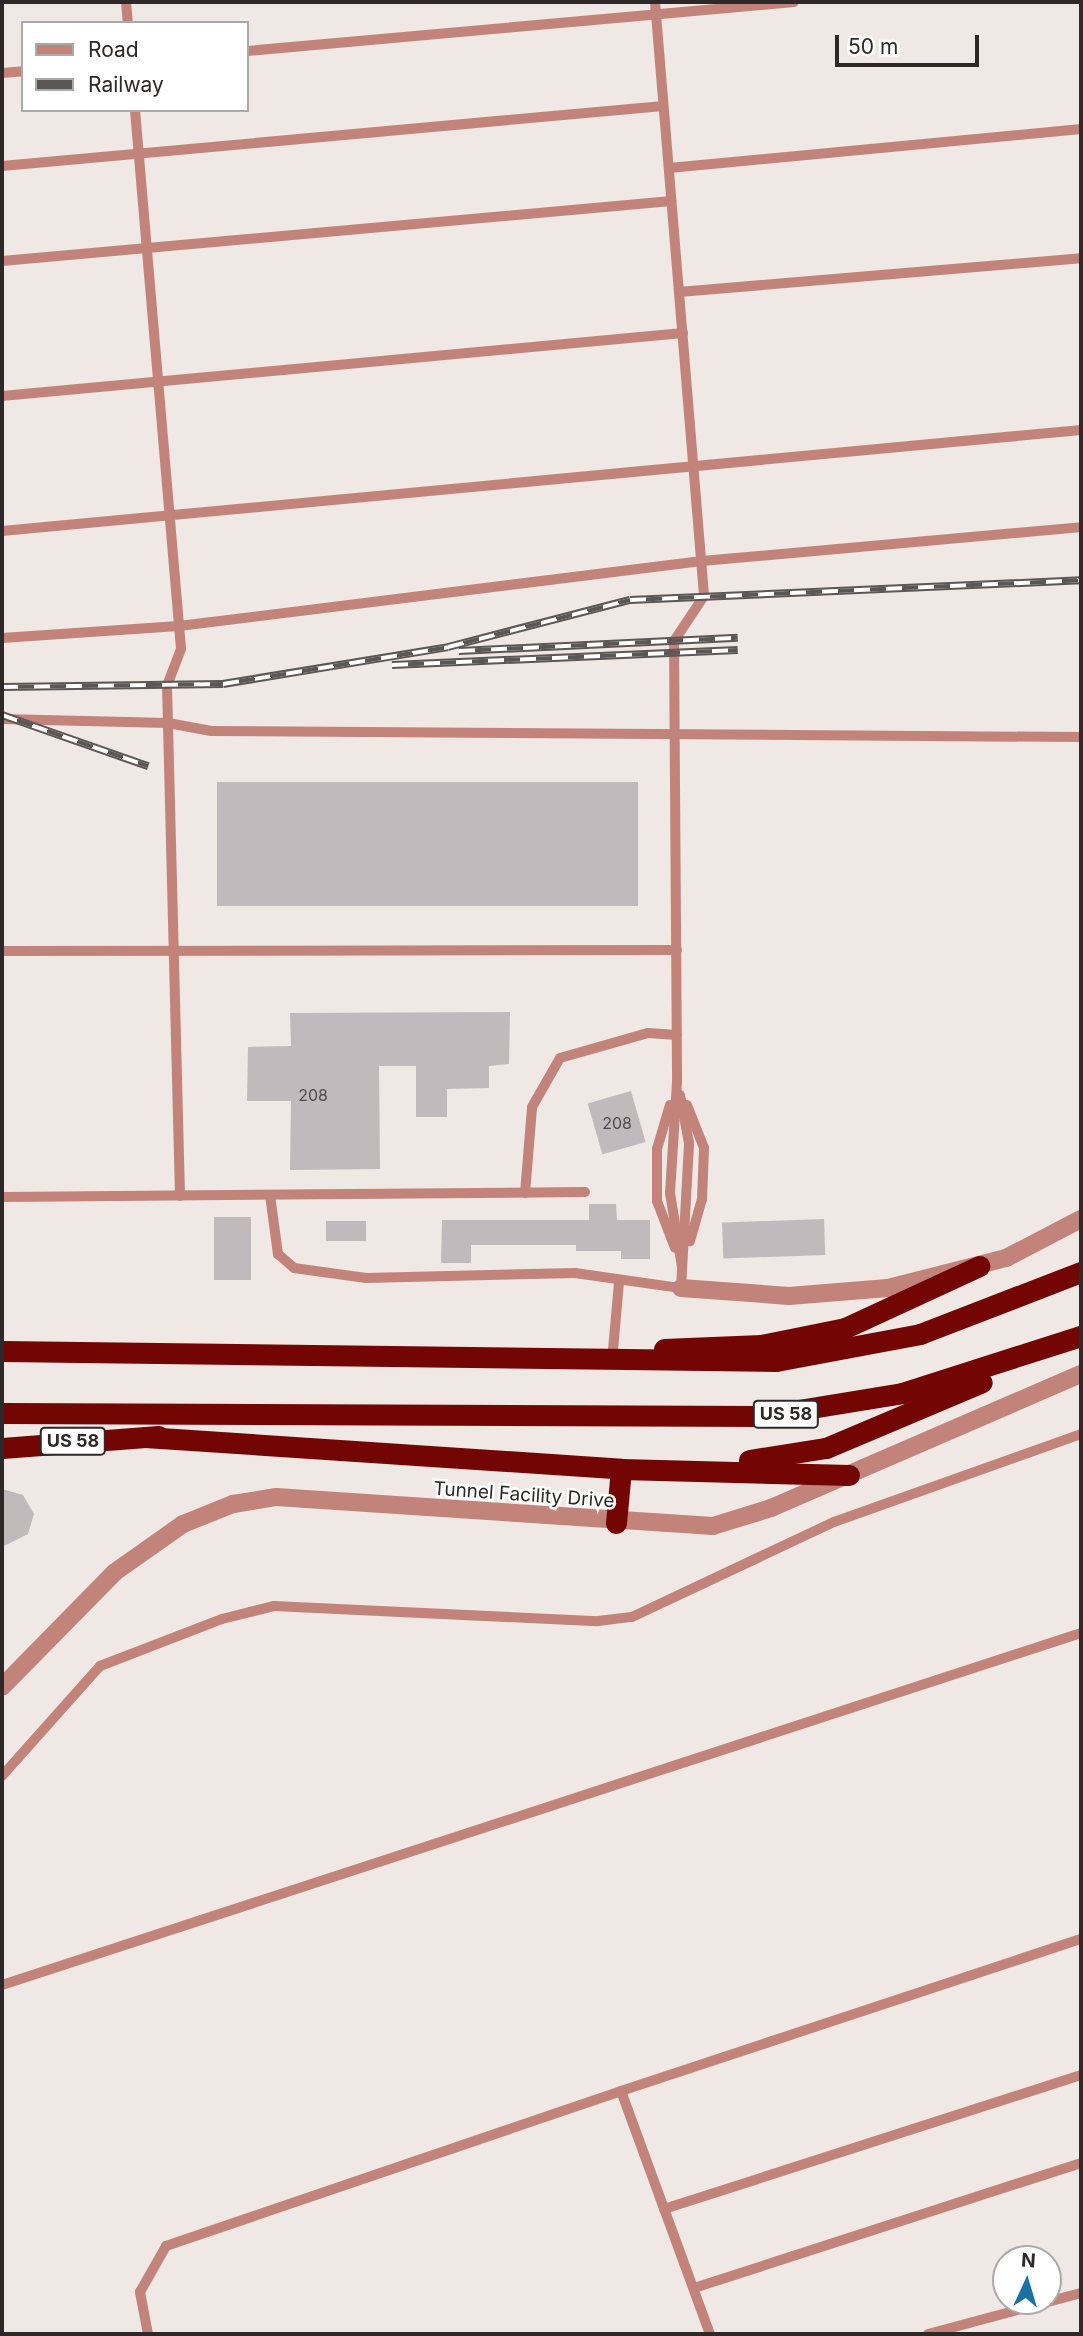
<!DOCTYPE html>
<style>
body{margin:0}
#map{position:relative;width:1083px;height:2336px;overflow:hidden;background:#efe8e4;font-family:Inter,sans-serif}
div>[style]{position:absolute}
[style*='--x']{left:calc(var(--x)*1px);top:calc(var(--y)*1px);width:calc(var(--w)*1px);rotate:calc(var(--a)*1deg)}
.building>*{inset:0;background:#c1b9bc;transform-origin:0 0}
.service>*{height:10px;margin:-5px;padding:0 5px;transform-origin:5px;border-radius:5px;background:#c2847a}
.minor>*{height:18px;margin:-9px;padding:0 9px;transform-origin:9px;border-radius:9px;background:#c2847a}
.motorway>*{height:21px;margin:-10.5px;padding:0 10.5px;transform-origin:10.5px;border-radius:10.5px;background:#730503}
.rail>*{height:8px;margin-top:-4px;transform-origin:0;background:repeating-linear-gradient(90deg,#fff 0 16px,#5b5755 0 32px);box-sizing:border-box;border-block:2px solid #5b5755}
span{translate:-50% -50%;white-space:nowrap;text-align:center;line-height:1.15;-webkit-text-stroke:5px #fff;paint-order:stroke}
.number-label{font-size:16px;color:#514d4d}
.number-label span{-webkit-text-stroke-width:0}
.shield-label span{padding:2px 5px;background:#fff;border:2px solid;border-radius:5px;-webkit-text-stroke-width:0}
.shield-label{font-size:18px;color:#2c2928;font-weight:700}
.street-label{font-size:19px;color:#2c2928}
.frame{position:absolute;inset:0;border:4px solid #2c2928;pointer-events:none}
.legend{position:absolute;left:21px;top:21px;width:228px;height:91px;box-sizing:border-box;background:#fff;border:2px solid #aba9a9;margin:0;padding:9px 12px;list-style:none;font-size:21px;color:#2c2928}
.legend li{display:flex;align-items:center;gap:14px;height:35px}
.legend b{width:35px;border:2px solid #aba9a9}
.north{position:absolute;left:992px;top:2245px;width:70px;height:70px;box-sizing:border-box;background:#fff;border:2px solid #aba9a9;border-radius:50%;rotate:4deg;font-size:19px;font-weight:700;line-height:28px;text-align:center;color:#2c2928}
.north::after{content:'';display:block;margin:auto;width:24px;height:32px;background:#1b72a2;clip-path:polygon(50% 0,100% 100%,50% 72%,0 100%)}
.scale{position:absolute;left:835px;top:35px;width:144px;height:32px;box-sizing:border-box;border:4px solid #2c2928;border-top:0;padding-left:9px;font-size:21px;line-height:24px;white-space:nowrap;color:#2c2928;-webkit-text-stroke:5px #fff;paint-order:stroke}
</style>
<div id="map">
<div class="building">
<div style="left:217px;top:782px;width:421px;height:124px"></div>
<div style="clip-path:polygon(510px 1012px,509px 1064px,489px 1066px,489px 1088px,447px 1089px,447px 1117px,416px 1117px,416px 1066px,379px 1066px,380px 1169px,290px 1170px,291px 1101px,247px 1101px,248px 1047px,291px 1046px,290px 1013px)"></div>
<div style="left:631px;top:1091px;width:53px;height:45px;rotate:74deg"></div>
<div style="clip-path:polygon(589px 1204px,616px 1204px,617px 1220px,650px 1220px,650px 1259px,621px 1259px,621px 1251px,576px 1251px,576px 1245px,471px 1245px,471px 1263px,441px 1263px,442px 1220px,589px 1220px)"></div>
<div style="left:214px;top:1217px;width:37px;height:63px"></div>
<div style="left:824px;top:1219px;width:36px;height:102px;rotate:88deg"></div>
<div style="left:326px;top:1221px;width:40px;height:20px"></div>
<div style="clip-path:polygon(2px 1489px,23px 1495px,34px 1514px,28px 1534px,2px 1547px)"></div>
</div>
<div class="service">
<div style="--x:126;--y:2;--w:21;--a:85"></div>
<div style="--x:655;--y:2;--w:596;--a:85.28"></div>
<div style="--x:704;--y:596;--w:54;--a:123.7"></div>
<div style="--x:674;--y:641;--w:441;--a:89.6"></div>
<div style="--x:677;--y:1082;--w:111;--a:93.6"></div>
<div style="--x:670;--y:1193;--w:75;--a:80.8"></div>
<div style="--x:247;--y:51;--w:549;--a:-5.12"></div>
<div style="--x:2;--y:73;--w:21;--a:-5"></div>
<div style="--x:135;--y:110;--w:541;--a:85.12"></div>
<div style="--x:181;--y:649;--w:40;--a:111"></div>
<div style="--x:167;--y:686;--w:510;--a:88.54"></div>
<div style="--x:2;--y:166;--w:664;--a:-5.19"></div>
<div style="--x:669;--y:168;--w:414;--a:-5.4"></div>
<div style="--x:2;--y:261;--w:672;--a:-5.12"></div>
<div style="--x:679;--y:292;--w:403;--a:-4.8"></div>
<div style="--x:2;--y:396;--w:684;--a:-5.29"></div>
<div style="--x:2;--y:531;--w:1084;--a:-5.35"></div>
<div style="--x:2;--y:638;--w:177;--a:-3.9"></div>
<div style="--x:179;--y:626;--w:527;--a:-7.08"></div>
<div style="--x:702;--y:561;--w:381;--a:-5.1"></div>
<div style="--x:2;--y:719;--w:166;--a:1.4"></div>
<div style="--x:168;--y:723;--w:44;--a:10.5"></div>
<div style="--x:211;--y:731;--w:870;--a:0.4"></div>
<div style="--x:2;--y:951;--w:675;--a:-0.08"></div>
<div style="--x:670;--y:1105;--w:46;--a:106.5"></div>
<div style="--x:657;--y:1149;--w:52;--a:90"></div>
<div style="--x:657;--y:1201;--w:50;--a:69"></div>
<div style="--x:687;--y:1105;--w:46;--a:68.4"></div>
<div style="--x:704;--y:1148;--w:51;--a:92.2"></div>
<div style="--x:702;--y:1199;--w:44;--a:105.9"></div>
<div style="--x:525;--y:1193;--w:86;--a:-85.3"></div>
<div style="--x:532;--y:1107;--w:56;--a:-60.3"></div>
<div style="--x:560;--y:1058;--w:91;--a:-15.9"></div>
<div style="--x:648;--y:1033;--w:29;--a:4"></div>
<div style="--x:270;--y:1195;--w:60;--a:82.3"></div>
<div style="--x:278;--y:1254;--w:21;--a:41"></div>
<div style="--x:294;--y:1268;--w:73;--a:7.9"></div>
<div style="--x:366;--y:1278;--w:209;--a:-1.4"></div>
<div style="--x:575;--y:1273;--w:107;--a:8.1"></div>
<div style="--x:681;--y:1288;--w:145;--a:-86.8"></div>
<div style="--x:689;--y:1143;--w:49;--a:-100.6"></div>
<div style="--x:2;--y:1197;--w:583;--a:-0.49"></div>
<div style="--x:612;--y:1361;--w:79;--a:-84.9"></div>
<div style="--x:2;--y:1776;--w:147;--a:-48.3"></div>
<div style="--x:100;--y:1666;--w:131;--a:-21.1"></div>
<div style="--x:222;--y:1619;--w:54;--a:-14"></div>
<div style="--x:274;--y:1606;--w:324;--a:2.7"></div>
<div style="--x:598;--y:1621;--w:34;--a:-7"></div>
<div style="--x:632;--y:1617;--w:223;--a:-25.2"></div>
<div style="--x:834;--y:1522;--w:262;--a:-19.6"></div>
<div style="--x:2;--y:1985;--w:1135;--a:-18.07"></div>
<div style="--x:621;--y:2091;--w:484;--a:-18.3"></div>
<div style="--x:664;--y:2209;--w:438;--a:-17.8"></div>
<div style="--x:694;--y:2288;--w:407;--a:-17.9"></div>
<div style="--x:148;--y:2334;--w:43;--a:-100.8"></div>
<div style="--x:140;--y:2292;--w:53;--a:-60.5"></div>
<div style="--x:166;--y:2246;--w:481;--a:-18.8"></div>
<div style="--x:621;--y:2091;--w:259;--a:69.9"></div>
<div style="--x:928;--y:2334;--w:158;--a:-15"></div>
</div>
<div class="minor">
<div style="--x:681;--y:1288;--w:108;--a:4.2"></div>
<div style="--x:789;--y:1296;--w:99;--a:-4.6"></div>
<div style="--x:888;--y:1288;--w:122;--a:-14.3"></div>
<div style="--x:1006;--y:1258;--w:85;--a:-27.5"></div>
<div style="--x:2;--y:1687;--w:161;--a:-45.5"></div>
<div style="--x:115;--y:1572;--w:83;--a:-35.2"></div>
<div style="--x:183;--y:1524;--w:54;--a:-21.8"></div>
<div style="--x:233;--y:1504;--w:44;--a:-9.2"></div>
<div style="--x:276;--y:1497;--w:438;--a:3.8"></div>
<div style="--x:713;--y:1526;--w:61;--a:-17.2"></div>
<div style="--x:771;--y:1508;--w:338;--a:-23.4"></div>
</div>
<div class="motorway">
<div style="--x:664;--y:1349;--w:97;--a:-2.4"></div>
<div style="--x:761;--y:1345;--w:86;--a:-11.4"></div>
<div style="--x:845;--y:1328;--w:148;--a:-24.8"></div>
<div style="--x:2;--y:1351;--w:774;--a:0.74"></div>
<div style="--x:776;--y:1361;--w:147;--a:-10.6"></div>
<div style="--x:920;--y:1334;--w:173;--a:-21.1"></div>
<div style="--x:2;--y:1413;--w:760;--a:0.23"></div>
<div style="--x:762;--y:1416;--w:142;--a:-9.3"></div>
<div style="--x:902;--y:1393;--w:188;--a:-17.7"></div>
<div style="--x:145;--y:1437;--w:477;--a:3.8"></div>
<div style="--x:621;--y:1469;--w:228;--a:1.5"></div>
<div style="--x:2;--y:1448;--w:157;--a:-4.4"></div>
<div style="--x:749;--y:1460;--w:78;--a:-8.9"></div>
<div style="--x:826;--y:1448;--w:169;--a:-22.9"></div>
<div style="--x:616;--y:1523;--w:54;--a:-84.7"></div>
</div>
<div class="rail">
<div style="--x:459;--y:651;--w:279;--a:-2.7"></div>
<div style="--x:392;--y:665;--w:346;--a:-2.5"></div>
<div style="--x:2;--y:687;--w:221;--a:-0.8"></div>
<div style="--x:223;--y:684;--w:228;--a:-9.3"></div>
<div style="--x:448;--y:647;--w:188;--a:-14.5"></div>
<div style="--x:630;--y:600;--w:451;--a:-2.5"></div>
<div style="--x:2;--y:715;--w:155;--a:19.3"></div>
</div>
<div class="number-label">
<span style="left:313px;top:1095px">208</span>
<span style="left:617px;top:1123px">208</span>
</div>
<div class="shield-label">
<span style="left:786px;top:1414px">US 58</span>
<span style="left:73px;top:1441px">US 58</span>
</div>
<div class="street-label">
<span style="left:524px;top:1495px;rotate:4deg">Tunnel Facility Drive</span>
</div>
<div class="frame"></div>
<ul class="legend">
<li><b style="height:9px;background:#c2847a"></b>Road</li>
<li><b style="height:9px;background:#5b5755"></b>Railway</li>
</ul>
<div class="north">N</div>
<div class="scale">50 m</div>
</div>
